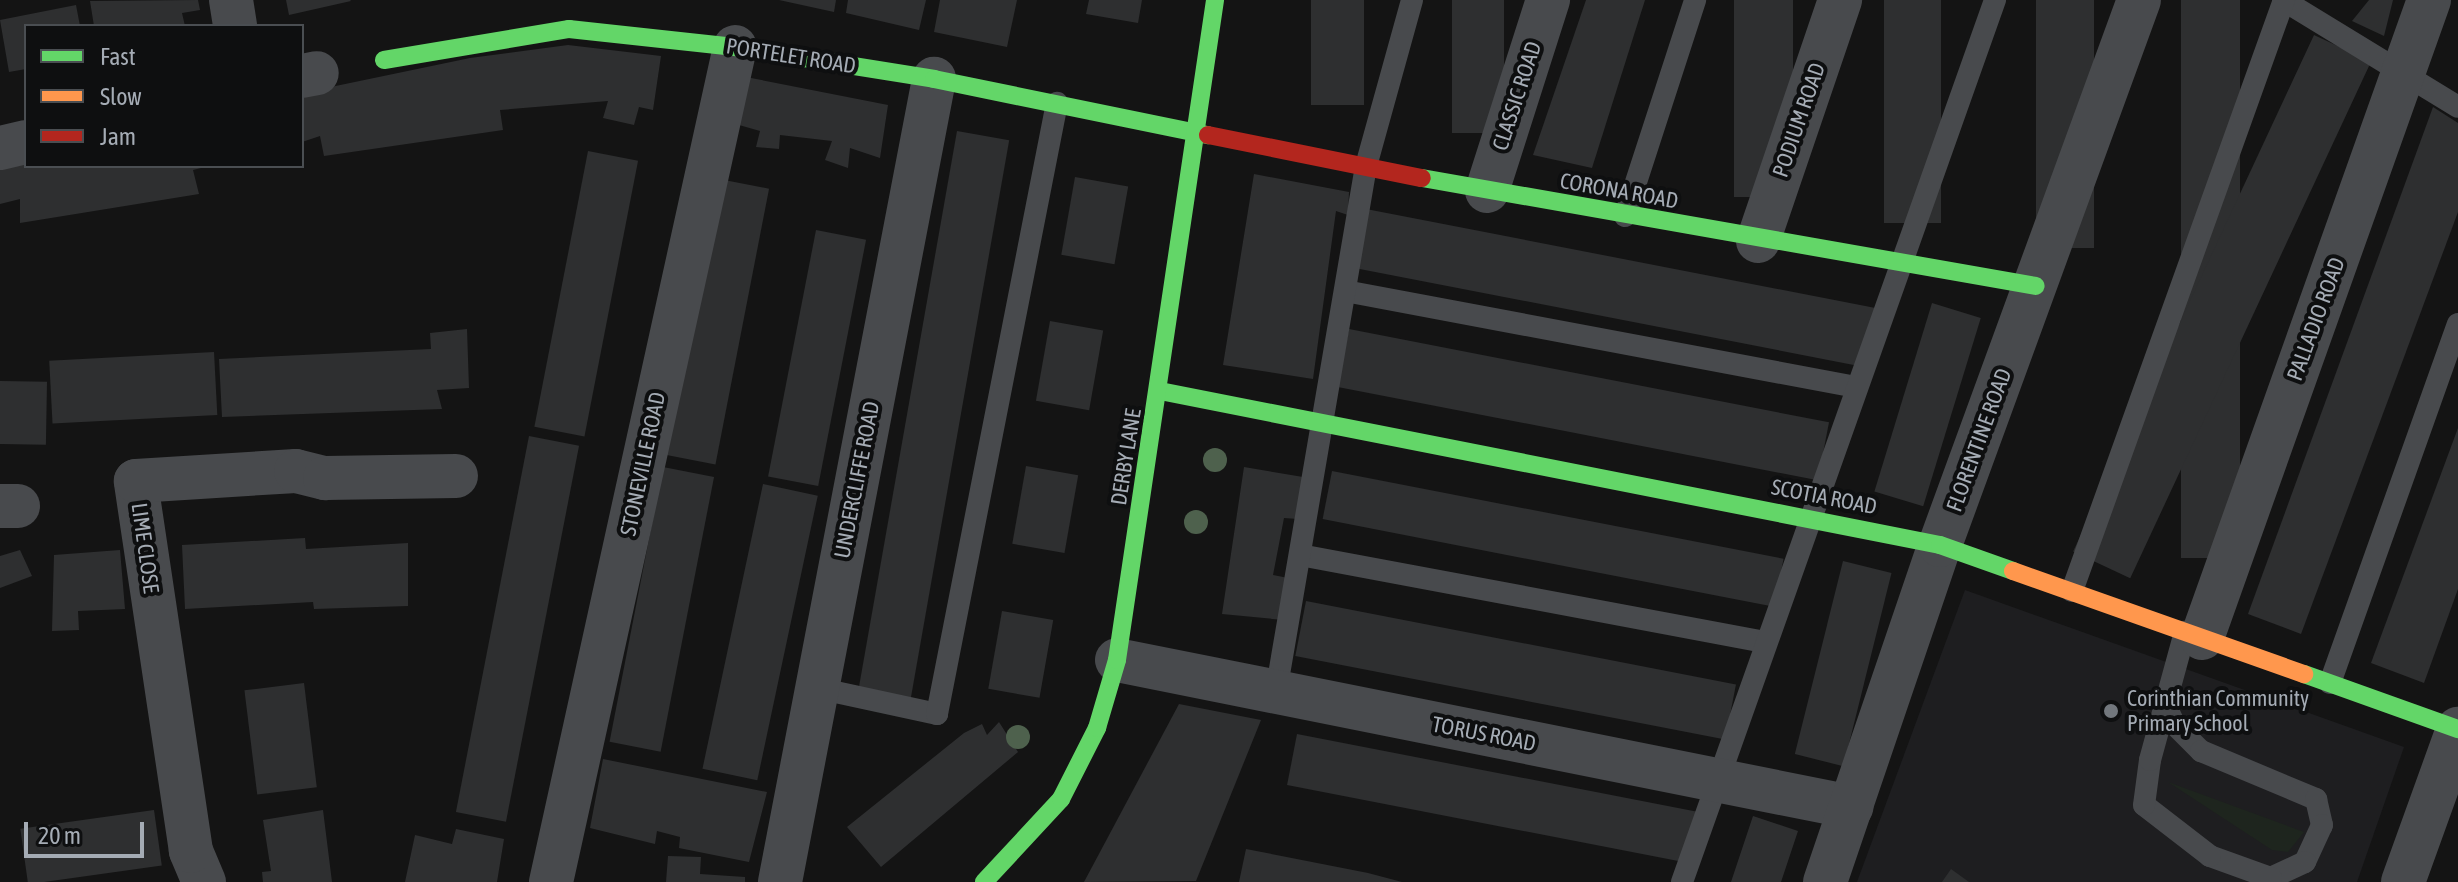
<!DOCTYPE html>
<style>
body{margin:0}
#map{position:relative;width:2458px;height:882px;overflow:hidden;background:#141414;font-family:"Asap Condensed",sans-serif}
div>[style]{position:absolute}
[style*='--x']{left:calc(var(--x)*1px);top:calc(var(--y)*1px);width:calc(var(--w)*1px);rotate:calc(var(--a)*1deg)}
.built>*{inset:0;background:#1e1e20}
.green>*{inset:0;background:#1e251e}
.building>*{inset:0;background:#2e2f30;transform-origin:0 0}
.lane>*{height:22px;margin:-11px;padding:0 11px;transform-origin:11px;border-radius:11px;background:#484a4d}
.street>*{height:44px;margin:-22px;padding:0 22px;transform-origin:22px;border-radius:22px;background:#484a4d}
.fast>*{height:18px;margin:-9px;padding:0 9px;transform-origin:9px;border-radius:9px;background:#63d668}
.slow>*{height:18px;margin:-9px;padding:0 9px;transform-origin:9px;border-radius:9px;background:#ff974d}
.jam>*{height:18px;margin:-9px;padding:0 9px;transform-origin:9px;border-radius:9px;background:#b3261e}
.trees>*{width:24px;height:24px;margin:-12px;border-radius:50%;background:#4e614d}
.dots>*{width:22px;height:22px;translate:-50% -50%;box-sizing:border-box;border:4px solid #0e0f10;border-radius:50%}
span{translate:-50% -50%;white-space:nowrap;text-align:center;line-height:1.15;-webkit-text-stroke:8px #0e0f10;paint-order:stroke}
.street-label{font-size:22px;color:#a5acb5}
.poi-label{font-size:22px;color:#a5acb5}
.left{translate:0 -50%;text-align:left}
.legend{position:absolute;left:24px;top:24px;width:280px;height:144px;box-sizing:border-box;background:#0e0f10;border:2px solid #4a4e52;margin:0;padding:10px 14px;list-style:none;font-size:24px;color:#a5acb5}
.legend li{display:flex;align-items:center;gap:16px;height:40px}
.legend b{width:40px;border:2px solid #4a4e52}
.scale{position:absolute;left:24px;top:822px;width:120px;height:36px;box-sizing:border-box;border:4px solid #a5acb5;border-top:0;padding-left:10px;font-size:24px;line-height:28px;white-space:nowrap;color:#a5acb5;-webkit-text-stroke:6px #0e0f10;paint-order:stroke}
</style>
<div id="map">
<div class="built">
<div style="clip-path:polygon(1965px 590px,2404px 747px,2357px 882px,1857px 882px)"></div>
</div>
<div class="green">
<div style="clip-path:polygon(2168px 782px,2304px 832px,2288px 852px,2272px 850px)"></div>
</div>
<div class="building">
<div style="clip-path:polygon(198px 0,200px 10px,182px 13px,185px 26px,94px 26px,90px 1px)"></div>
<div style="clip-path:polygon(286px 0,350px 0,351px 1px,289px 15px)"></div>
<div style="clip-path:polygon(779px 0,836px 0,834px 12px)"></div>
<div style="clip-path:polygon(848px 0,926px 0,919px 30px,846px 13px)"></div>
<div style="clip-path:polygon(940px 0,1017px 0,1007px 47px,934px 32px)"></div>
<div style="clip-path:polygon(1089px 0,1142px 0,1138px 23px,1086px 14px)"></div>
<div style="left:1311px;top:0;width:53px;height:105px"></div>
<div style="left:1452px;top:0;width:52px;height:133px"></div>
<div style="clip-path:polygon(1586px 0,1645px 0,1592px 168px,1533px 155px)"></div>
<div style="left:1734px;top:0;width:59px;height:197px"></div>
<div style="left:1884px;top:0;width:57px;height:223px"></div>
<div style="left:2036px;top:0;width:58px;height:248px"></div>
<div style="left:2181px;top:0;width:59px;height:558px"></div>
<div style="clip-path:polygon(2369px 0,2393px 0,2384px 36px,2352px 21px)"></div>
<div style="clip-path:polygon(76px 5px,80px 26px,26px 26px,26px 69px,9px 72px,0 20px)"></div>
<div style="left:2314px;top:35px;width:63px;height:570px;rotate:25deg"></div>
<div style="clip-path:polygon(568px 45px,661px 56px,653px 110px,639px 107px,634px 125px,603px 118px,608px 101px,500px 110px,503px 130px,324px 156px,320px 136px,302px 142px,302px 93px,470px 58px)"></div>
<div style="clip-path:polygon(741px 76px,888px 105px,880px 158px,850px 148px,848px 168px,825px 160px,832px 141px,780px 135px,779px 149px,756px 147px,760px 131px,732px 123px)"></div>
<div style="clip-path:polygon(2433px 107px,2458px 123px,2458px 212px,2301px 634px,2248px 614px)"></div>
<div style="left:957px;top:131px;width:53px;height:573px;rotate:10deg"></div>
<div style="clip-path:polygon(26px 149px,26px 166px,205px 167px,193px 170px,199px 194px,20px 223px,20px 199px,0 204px,0 155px)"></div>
<div style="left:588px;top:151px;width:51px;height:281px;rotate:11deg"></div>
<div style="clip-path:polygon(1254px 174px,1349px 192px,1348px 215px,1336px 211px,1313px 379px,1223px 365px)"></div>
<div style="left:1075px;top:177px;width:54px;height:79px;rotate:10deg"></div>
<div style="left:719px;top:179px;width:51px;height:281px;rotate:11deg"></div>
<div style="left:1366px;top:209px;width:519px;height:60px;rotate:11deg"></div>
<div style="left:816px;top:230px;width:51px;height:251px;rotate:11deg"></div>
<div style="left:1932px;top:303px;width:51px;height:197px;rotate:17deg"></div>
<div style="left:1050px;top:321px;width:54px;height:81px;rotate:10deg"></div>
<div style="clip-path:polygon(467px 329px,469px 388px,437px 390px,442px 409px,222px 417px,219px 359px,431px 349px,430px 333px)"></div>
<div style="left:1349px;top:329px;width:489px;height:59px;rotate:11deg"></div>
<div style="left:214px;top:352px;width:63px;height:165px;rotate:87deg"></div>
<div style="left:0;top:381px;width:47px;height:63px;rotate:1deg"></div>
<div style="clip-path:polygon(2458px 428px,2458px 589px,2424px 683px,2371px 663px)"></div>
<div style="left:529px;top:436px;width:51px;height:383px;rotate:11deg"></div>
<div style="left:1026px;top:466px;width:53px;height:79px;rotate:10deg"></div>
<div style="left:663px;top:467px;width:52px;height:280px;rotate:11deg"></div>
<div style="clip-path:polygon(1244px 467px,1303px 477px,1298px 519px,1284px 518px,1273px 575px,1288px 578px,1284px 620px,1222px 614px)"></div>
<div style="left:1332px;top:471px;width:460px;height:49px;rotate:11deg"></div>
<div style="left:763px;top:484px;width:56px;height:291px;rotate:12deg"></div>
<div style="clip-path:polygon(305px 538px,306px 549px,408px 543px,408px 606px,314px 609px,313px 602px,185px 609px,182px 545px)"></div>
<div style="clip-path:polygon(20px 550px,32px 576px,0 588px,0 556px)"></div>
<div style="clip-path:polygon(120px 550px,125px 609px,78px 611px,79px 630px,52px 631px,54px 555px)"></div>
<div style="left:1843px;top:561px;width:50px;height:199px;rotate:14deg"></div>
<div style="left:1306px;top:601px;width:438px;height:56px;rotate:11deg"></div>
<div style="left:1002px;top:611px;width:52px;height:79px;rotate:10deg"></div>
<div style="left:304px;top:683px;width:105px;height:60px;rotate:83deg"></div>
<div style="clip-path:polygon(1179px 704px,1261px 720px,1196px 881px,1084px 882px)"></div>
<div style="clip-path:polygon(999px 722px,1018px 752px,881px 867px,847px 827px,964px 733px,982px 724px,987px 735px)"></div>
<div style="left:1297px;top:734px;width:409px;height:52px;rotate:11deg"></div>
<div style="clip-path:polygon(603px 759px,767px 792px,749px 862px,679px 848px,680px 837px,657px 831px,655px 844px,590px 828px)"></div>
<div style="left:154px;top:810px;width:56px;height:135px;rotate:82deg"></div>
<div style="clip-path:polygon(323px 810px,332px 882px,263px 882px,262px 872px,271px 871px,263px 820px)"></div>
<div style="clip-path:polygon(1753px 816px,1798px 831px,1781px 882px,1731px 882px)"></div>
<div style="clip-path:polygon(456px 829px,504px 839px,497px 882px,405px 882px,415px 835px,452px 844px)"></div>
<div style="clip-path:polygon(1246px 849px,1368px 873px,1402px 882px,1239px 882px)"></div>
<div style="clip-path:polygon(668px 856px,701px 857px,700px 874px,745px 877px,745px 882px,666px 882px)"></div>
<div style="clip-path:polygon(1951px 869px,1969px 882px,1942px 882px)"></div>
</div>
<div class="lane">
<div style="--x:2283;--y:0;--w:205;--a:31.4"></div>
<div style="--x:1625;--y:216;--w:227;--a:-72"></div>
<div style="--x:1345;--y:291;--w:520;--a:10.64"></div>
<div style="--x:1300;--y:555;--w:472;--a:10.6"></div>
<div style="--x:2072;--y:591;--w:628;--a:-70.27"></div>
<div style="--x:2330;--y:683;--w:381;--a:-70.4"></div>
<div style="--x:817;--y:688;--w:123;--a:12.2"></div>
<div style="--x:937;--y:714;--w:623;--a:-78.89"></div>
<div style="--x:1276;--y:692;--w:534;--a:-80.29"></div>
<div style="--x:1366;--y:166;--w:172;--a:-74.5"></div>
<div style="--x:2165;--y:704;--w:23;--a:65"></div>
<div style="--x:2175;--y:725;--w:37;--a:45"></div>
<div style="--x:2201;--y:751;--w:125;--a:22.7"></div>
<div style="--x:2316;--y:799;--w:27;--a:77"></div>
<div style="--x:2322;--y:825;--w:41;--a:114.7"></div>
<div style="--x:2305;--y:862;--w:38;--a:155"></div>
<div style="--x:2271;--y:878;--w:65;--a:-160.2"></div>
<div style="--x:2210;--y:856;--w:83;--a:-142.3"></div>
<div style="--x:2144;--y:805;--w:45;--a:-82.4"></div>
<div style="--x:2150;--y:760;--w:133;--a:-74.7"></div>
<div style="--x:1682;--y:882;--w:936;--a:-70.46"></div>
</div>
<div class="street">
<div style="--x:231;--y:0;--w:26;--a:81"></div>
<div style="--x:302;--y:76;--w:15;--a:-11"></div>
<div style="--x:0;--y:148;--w:27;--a:-13"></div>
<div style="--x:1487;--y:191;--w:201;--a:-72.3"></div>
<div style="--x:1758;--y:241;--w:255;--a:-71.2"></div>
<div style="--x:0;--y:506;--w:18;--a:0"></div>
<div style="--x:2202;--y:638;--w:677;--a:-70.41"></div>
<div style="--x:1117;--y:660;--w:749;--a:11.32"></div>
<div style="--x:204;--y:882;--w:34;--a:-113"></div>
<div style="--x:191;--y:851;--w:374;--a:-98.5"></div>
<div style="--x:136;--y:481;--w:160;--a:-3.6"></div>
<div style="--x:296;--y:471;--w:30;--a:14"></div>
<div style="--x:325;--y:478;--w:131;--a:-0.9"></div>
<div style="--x:551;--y:882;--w:855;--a:-77.57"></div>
<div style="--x:780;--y:882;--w:818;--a:-79.14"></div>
<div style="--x:1825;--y:882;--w:356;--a:-71.2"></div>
<div style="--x:1940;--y:545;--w:580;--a:-69.94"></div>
<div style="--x:2403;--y:882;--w:163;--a:-70.2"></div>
</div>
<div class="fast">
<div style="--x:384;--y:60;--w:188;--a:-9.5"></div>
<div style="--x:569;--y:29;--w:167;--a:6.2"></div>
<div style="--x:735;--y:47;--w:202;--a:9.1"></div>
<div style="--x:934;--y:79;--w:280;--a:11.6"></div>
<div style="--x:1422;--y:178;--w:623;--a:9.98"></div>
<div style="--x:1160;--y:391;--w:795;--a:11.17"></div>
<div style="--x:1940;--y:545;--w:77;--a:19.6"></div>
<div style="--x:2304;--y:674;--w:164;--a:19.7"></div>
<div style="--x:984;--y:882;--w:113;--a:-47.1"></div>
<div style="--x:1061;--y:799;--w:80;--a:-63.1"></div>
<div style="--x:1097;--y:728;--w:71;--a:-73.6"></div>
<div style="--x:1117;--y:660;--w:667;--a:-81.55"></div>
</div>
<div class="slow">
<div style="--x:2013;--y:571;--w:309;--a:19.5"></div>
</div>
<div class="jam">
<div style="--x:1208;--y:135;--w:218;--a:11.4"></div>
</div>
<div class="trees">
<div style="left:1215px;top:460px"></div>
<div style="left:1196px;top:522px"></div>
<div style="left:1018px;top:737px"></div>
</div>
<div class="dots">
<div style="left:2111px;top:711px;background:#72777d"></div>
</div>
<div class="street-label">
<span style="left:791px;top:56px;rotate:9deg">PORTELET ROAD</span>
<span style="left:1517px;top:96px;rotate:-72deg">CLASSIC ROAD</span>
<span style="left:1799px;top:120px;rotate:-71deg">PODIUM ROAD</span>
<span style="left:1619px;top:191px;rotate:10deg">CORONA ROAD</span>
<span style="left:2316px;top:319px;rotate:-70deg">PALLADIO ROAD</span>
<span style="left:1979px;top:440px;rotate:-70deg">FLORENTINE ROAD</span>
<span style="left:1126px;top:457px;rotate:-81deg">DERBY LANE</span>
<span style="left:643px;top:464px;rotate:-78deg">STONEVILLE ROAD</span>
<span style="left:857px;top:480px;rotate:-79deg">UNDERCLIFFE ROAD</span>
<span style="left:1824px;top:497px;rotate:11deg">SCOTIA ROAD</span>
<span style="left:145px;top:548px;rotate:82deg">LIME CLOSE</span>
<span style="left:1484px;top:734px;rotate:11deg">TORUS ROAD</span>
</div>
<div class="poi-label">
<span class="left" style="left:2127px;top:711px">Corinthian Community<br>Primary School</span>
</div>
<ul class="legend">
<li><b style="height:10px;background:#63d668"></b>Fast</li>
<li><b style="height:10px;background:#ff974d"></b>Slow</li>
<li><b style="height:10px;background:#b3261e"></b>Jam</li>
</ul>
<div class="scale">20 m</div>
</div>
